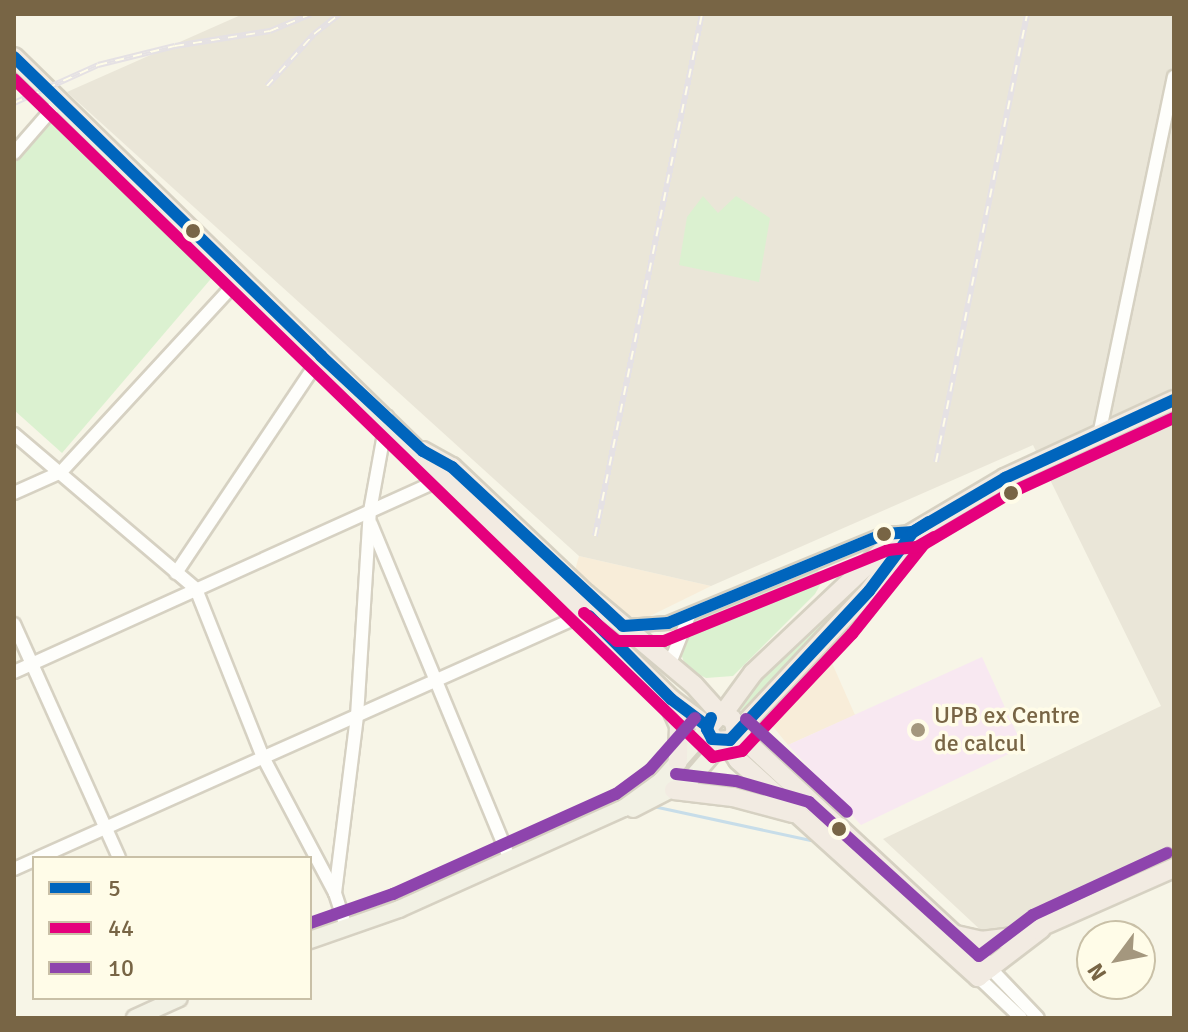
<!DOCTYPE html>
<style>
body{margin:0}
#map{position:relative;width:1188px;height:1032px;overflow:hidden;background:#f7f5e7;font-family:Signika,sans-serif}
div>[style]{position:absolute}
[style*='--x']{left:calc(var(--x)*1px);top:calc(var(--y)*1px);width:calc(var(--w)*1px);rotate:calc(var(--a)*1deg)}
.commercial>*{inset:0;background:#f8edd9}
.industrial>*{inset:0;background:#eae6d8}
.education>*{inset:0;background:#f8e8f1}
.green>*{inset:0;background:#dbf1d0}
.stream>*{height:3px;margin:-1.5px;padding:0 1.5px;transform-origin:1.5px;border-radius:1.5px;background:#c7dde9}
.roads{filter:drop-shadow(2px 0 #d6d1c2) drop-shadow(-2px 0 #d6d1c2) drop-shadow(0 2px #d6d1c2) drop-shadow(0 -2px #d6d1c2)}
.minor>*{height:12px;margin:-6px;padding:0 6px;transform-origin:6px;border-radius:6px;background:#fefefb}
.major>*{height:16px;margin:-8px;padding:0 8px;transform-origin:8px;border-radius:8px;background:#f2f1e4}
.highway>*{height:18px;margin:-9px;padding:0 9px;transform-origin:9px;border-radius:9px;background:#f2ebe2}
.rail>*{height:6px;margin-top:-3px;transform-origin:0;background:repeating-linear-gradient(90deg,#fffce8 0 9px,#e5e1e4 0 18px);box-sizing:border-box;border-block:2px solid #e5e1e4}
.bus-1>*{height:12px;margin:-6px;padding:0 6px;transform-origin:6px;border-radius:6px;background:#0065bd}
.bus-2>*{height:12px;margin:-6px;padding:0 6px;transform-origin:6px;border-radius:6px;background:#e5007d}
.bus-3>*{height:12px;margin:-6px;padding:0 6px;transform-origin:6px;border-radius:6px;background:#8e44ad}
.dots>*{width:22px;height:22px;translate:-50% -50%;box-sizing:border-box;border:4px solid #fffce8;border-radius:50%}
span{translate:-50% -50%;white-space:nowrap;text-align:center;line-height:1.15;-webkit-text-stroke:7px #fffce8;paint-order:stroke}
.poi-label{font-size:24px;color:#786545}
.left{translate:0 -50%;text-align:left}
.frame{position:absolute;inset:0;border:16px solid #786545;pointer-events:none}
.legend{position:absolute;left:32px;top:856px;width:280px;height:144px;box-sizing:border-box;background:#fffce8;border:2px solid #c9c0a7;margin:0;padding:10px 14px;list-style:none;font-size:24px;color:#786545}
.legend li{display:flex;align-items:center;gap:16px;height:40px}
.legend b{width:40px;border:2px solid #c9c0a7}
.north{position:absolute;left:1076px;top:920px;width:80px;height:80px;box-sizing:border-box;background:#fffce8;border:2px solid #c9c0a7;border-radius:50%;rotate:238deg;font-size:22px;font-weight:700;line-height:32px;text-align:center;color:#786545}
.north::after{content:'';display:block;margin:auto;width:28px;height:36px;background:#a4977e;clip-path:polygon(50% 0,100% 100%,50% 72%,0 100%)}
</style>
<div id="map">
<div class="commercial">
<div style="clip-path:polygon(579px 556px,711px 586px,644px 619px,623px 615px,574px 574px)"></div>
<div style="clip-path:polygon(824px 645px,855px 715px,788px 745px,770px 723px,773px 707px)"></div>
</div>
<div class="industrial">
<div style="clip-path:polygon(243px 14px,1174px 14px,1174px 850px,987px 936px,883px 839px,1161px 706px,1033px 445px,711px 586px,579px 556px,67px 92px)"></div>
</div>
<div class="education">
<div style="clip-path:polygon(982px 657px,1023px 747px,861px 825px,788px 745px)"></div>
</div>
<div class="green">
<div style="clip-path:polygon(59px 119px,215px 274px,62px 453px,14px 410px,14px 164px,49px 122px)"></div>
<div style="clip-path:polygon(703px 196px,718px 213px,736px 196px,770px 218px,759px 282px,679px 265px,687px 217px)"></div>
<div style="clip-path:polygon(817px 568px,823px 580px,815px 594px,733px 676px,706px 678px,686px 668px,679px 648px,697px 620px)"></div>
<div style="clip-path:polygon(872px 571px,748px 712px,741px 710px,737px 698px)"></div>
</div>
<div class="stream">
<div style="--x:653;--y:806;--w:161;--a:12.2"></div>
<div style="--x:310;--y:948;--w:83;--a:-18.9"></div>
</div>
<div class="roads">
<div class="minor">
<div style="--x:14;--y:153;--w:70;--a:-49"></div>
<div style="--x:14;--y:434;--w:239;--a:40.4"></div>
<div style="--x:196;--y:589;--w:181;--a:68.3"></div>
<div style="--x:263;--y:757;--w:154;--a:62.1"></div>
<div style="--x:335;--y:893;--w:36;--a:72"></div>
<div style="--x:1099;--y:435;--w:366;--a:-78.2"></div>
<div style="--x:14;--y:493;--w:51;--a:-24.1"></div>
<div style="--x:61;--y:472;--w:264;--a:-47.3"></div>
<div style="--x:371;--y:524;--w:363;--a:67.5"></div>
<div style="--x:176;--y:573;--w:261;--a:-56.2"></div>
<div style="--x:14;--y:624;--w:256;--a:65.8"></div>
<div style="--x:626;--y:626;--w:42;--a:-4.1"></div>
<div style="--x:668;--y:623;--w:234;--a:-22.4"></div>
<div style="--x:884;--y:534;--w:26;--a:-4"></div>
<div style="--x:670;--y:663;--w:51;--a:-68"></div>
<div style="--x:14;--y:672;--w:471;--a:-24.3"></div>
<div style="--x:38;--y:858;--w:601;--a:-24.05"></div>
<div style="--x:14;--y:869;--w:22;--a:-24"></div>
<div style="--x:335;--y:893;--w:178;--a:-82.9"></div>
<div style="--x:357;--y:716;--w:205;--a:-86.4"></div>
<div style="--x:370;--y:511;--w:96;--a:-79.7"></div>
<div style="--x:990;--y:968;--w:69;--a:46.2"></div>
<div style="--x:978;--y:977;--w:59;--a:43.6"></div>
</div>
<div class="major">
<div style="--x:633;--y:809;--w:65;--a:-27.3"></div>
<div style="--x:691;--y:779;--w:48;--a:-49.3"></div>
<div style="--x:310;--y:940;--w:94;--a:-19.2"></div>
<div style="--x:399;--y:909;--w:247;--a:-24.2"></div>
<div style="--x:624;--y:808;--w:46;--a:-36.1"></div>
<div style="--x:661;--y:781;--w:69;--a:-48.5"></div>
<div style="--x:135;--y:1018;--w:48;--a:-24.4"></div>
</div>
<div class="highway">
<div style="--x:14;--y:57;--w:919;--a:44.34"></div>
<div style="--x:671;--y:699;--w:45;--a:36.9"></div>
<div style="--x:423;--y:451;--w:33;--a:29"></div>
<div style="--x:452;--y:467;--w:185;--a:43.5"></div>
<div style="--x:586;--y:594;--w:141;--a:40.1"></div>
<div style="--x:694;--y:685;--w:39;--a:48"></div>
<div style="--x:668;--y:701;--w:27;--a:66"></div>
<div style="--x:679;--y:726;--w:36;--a:92"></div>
<div style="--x:723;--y:714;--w:51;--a:-53.8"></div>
<div style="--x:753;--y:673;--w:178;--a:-43.4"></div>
<div style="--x:882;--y:551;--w:143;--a:-30.7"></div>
<div style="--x:1005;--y:478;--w:186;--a:-24.8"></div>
<div style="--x:736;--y:728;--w:10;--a:-114"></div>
<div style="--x:732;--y:719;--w:13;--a:-157"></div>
<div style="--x:720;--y:714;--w:20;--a:131"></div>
<div style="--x:707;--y:729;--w:14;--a:56"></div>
<div style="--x:715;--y:741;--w:15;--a:-4"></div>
<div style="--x:730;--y:740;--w:204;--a:-47"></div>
<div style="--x:869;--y:591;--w:64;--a:-53.3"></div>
<div style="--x:735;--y:731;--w:348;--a:42.9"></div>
<div style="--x:726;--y:742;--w:22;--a:56"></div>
<div style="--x:738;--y:760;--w:324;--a:42.1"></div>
<div style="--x:978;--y:977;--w:79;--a:-37.3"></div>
<div style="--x:674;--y:790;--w:59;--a:6.8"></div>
<div style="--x:733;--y:797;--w:62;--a:14.9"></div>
<div style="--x:1031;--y:931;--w:156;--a:-23.8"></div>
<div style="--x:956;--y:935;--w:26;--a:13"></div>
<div style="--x:981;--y:941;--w:35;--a:-7"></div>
</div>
</div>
<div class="rail">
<div style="--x:267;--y:86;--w:70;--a:-47.9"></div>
<div style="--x:314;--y:34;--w:33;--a:-38"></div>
<div style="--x:14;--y:103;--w:92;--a:-24.3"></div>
<div style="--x:98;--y:65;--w:79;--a:-13.9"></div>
<div style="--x:175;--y:46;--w:96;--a:-9"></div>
<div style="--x:270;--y:31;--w:44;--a:-22.5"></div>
<div style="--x:936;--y:462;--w:457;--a:-78.5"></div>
<div style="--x:595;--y:536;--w:533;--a:-78.42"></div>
</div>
<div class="bus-1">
<div style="--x:14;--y:57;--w:429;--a:44.2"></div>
<div style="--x:321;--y:356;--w:139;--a:43"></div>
<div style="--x:423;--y:451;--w:33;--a:29"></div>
<div style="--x:452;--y:467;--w:233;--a:42.9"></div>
<div style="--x:623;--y:626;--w:45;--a:-3.8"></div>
<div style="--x:668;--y:623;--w:234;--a:-22.4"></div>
<div style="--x:884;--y:534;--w:29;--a:-4"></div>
<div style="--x:913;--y:532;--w:107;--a:-30.4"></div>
<div style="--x:1005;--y:478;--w:186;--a:-24.8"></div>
<div style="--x:589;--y:616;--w:117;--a:45.3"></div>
<div style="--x:671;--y:699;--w:45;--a:36.9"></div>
<div style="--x:711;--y:718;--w:12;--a:110"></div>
<div style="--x:707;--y:729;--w:11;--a:63"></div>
<div style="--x:712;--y:739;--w:18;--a:3"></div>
<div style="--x:730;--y:740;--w:204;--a:-47"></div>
<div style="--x:869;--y:591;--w:74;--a:-53.3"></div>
<div style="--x:913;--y:532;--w:19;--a:-32"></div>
</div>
<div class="bus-2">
<div style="--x:14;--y:79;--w:974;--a:44.13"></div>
<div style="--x:713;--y:757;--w:30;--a:-12"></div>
<div style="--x:742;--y:751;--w:161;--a:-46.8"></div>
<div style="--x:852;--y:634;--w:115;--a:-51.3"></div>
<div style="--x:924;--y:544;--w:102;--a:-30.6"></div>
<div style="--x:1012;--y:492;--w:178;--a:-24.6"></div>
<div style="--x:584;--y:613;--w:43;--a:40.3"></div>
<div style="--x:617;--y:641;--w:47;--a:0"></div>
<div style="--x:664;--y:641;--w:242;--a:-22.1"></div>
<div style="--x:888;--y:550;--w:29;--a:-6"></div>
<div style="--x:917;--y:547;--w:20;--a:-30"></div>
</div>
<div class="bus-3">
<div style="--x:746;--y:719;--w:137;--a:42.6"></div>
<div style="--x:676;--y:774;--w:60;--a:6.7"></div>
<div style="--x:736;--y:781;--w:76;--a:16"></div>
<div style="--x:809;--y:802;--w:229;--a:42.2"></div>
<div style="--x:979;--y:956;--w:68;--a:-37.2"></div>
<div style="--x:1033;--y:915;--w:148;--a:-24.8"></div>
<div style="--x:310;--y:923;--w:88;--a:-19.3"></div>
<div style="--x:393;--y:894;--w:244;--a:-24.2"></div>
<div style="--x:616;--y:794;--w:42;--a:-36.3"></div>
<div style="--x:650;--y:769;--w:68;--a:-48.6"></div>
</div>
<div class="dots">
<div style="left:193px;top:231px;background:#786545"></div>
<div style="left:1011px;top:493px;background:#786545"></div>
<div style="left:884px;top:534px;background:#786545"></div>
<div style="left:918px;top:730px;background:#a4977e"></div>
<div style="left:839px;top:829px;background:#786545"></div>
</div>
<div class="poi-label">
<span class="left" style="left:934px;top:730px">UPB ex Centre<br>de calcul</span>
</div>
<div class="frame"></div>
<ul class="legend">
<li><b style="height:10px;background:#0065bd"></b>5</li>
<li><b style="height:10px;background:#e5007d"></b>44</li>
<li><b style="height:10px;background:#8e44ad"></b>10</li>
</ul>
<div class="north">N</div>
</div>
